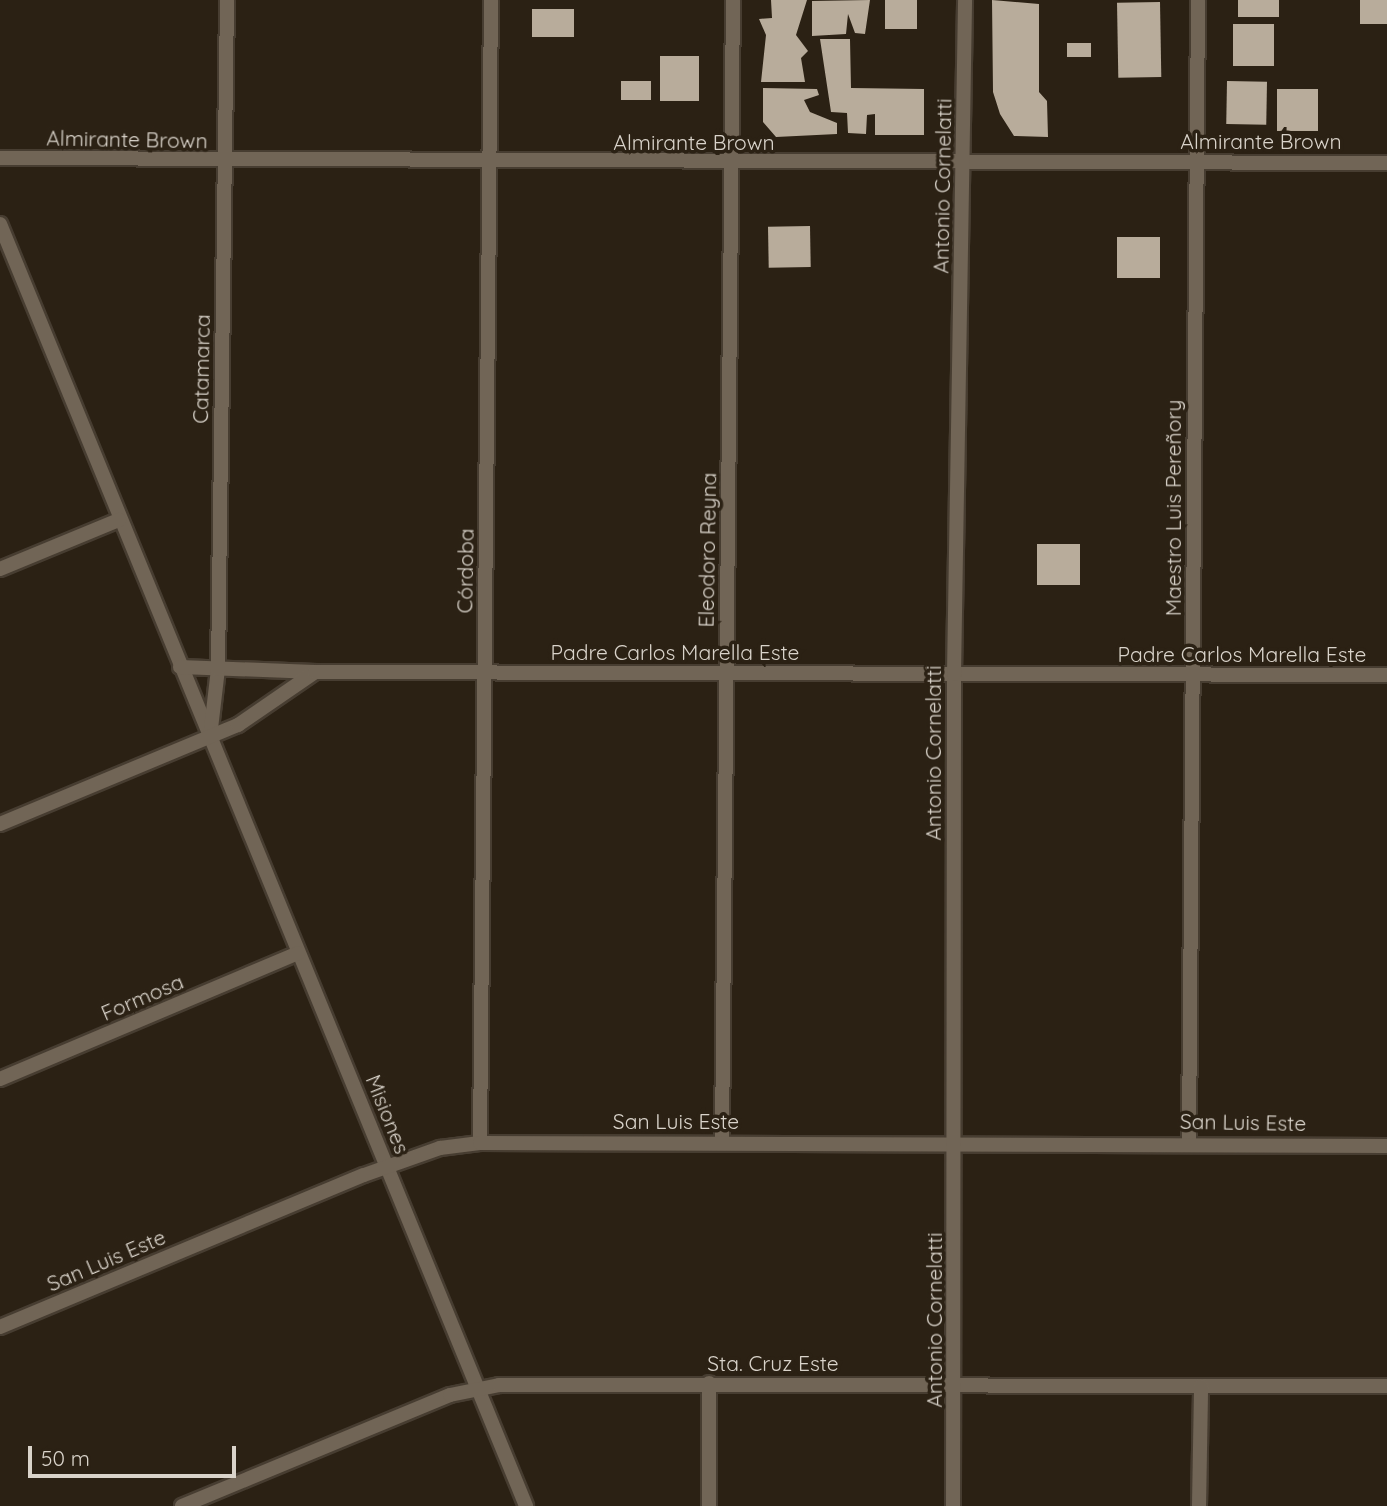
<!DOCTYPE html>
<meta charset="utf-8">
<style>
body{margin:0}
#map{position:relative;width:1387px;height:1506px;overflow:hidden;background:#2b2114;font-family:Quicksand,sans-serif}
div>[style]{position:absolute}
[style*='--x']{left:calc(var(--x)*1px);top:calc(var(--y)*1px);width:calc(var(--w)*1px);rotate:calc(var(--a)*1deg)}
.building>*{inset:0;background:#b8ac9b;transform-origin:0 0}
.roads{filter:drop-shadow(2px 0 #473d31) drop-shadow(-2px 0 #473d31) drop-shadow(0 2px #473d31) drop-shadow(0 -2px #473d31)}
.minor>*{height:14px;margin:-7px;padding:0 7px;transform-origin:7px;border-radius:7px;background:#716556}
span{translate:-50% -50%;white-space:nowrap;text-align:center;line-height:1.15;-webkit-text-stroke:7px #2b2114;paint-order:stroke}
.street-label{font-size:21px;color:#d9d3ca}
.scale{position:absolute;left:28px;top:1446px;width:208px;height:32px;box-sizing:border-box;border:4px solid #d9d3ca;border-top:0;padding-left:9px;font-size:21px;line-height:24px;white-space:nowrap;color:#d9d3ca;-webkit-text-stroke:5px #2b2114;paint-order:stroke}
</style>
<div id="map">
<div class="building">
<div style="clip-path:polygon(771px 0,807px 0,796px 35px,808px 51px,801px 58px,805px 82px,761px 82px,766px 35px,759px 19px,772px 18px)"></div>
<div style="clip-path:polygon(870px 0,865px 34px,855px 33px,848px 14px,846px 34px,812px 36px,812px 1px)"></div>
<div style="left:885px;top:0;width:32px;height:29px"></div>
<div style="clip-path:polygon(992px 0,1039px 4px,1039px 92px,1047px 101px,1048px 137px,1014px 136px,1000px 114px,993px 92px)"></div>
<div style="left:1238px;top:0;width:41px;height:17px"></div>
<div style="left:1360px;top:0;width:27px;height:24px"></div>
<div style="left:1160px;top:2px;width:75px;height:43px;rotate:89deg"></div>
<div style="left:532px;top:9px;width:42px;height:28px"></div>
<div style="left:1233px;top:24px;width:41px;height:42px"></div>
<div style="clip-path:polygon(820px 39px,850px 39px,851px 88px,924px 89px,924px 135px,875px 135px,875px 114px,867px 115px,866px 134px,848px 133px,847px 113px,831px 112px)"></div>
<div style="left:1067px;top:43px;width:24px;height:14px"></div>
<div style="left:660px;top:56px;width:39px;height:45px"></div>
<div style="left:621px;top:81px;width:30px;height:19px"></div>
<div style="left:1227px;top:81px;width:40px;height:43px;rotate:1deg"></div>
<div style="clip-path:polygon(763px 88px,817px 89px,819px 95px,804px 100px,810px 112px,837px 123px,837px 134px,776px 137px,763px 122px)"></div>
<div style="left:1277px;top:89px;width:41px;height:42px"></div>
<div style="left:810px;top:226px;width:41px;height:42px;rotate:89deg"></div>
<div style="left:1160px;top:237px;width:41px;height:43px;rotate:90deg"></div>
<div style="left:1037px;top:544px;width:43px;height:41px"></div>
</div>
<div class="roads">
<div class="minor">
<div style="--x:0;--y:158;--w:1387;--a:0.21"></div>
<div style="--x:0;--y:224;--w:1386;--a:67.69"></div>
<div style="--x:0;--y:569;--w:129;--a:-22.4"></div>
<div style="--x:180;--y:667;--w:135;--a:2.1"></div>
<div style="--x:210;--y:737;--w:68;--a:-83.3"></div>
<div style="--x:218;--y:669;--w:669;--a:-89.23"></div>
<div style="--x:0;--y:824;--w:258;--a:-22.6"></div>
<div style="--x:238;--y:725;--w:93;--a:-34.5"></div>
<div style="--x:315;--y:672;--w:1072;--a:0.16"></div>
<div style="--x:0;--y:1079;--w:324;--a:-22.9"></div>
<div style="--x:722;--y:1141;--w:1141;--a:-89.45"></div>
<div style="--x:1189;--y:1142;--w:1142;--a:-89.55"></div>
<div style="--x:480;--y:1143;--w:1143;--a:-89.45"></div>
<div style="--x:0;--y:1327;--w:394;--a:-22.7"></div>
<div style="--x:364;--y:1175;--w:81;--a:-19.6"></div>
<div style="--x:440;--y:1148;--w:40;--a:-7.1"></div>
<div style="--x:480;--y:1143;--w:907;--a:0.19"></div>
<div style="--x:182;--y:1506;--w:290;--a:-22.5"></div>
<div style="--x:450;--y:1395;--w:50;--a:-11.5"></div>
<div style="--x:499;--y:1385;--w:888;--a:0.06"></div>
<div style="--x:709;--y:1506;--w:123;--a:-90"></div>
<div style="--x:953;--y:1506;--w:832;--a:-89.93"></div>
<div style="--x:954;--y:674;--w:674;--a:-89.06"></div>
<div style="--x:1199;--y:1506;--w:120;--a:-89"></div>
</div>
</div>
<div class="street-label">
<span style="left:127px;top:139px;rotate:1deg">Almirante Brown</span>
<span style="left:1261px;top:141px">Almirante Brown</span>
<span style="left:694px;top:142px">Almirante Brown</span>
<span style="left:942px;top:186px;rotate:-89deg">Antonio Cornelatti</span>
<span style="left:201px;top:369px;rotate:-89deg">Catamarca</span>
<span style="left:1173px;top:508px;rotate:-90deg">Maestro Luis Pereñory</span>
<span style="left:707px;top:550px;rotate:-89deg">Eleodoro Reyna</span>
<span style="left:465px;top:571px;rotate:-89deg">Córdoba</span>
<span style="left:675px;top:652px">Padre Carlos Marella Este</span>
<span style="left:1242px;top:654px">Padre Carlos Marella Este</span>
<span style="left:933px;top:753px;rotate:-90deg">Antonio Cornelatti</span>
<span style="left:142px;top:997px;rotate:-23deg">Formosa</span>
<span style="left:388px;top:1114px;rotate:68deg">Misiones</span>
<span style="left:676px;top:1121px">San Luis Este</span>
<span style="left:1243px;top:1122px;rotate:1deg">San Luis Este</span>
<span style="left:106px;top:1260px;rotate:-23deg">San Luis Este</span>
<span style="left:934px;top:1320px;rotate:-90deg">Antonio Cornelatti</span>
<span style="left:773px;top:1363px">Sta. Cruz Este</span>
</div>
<div class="scale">50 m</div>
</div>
